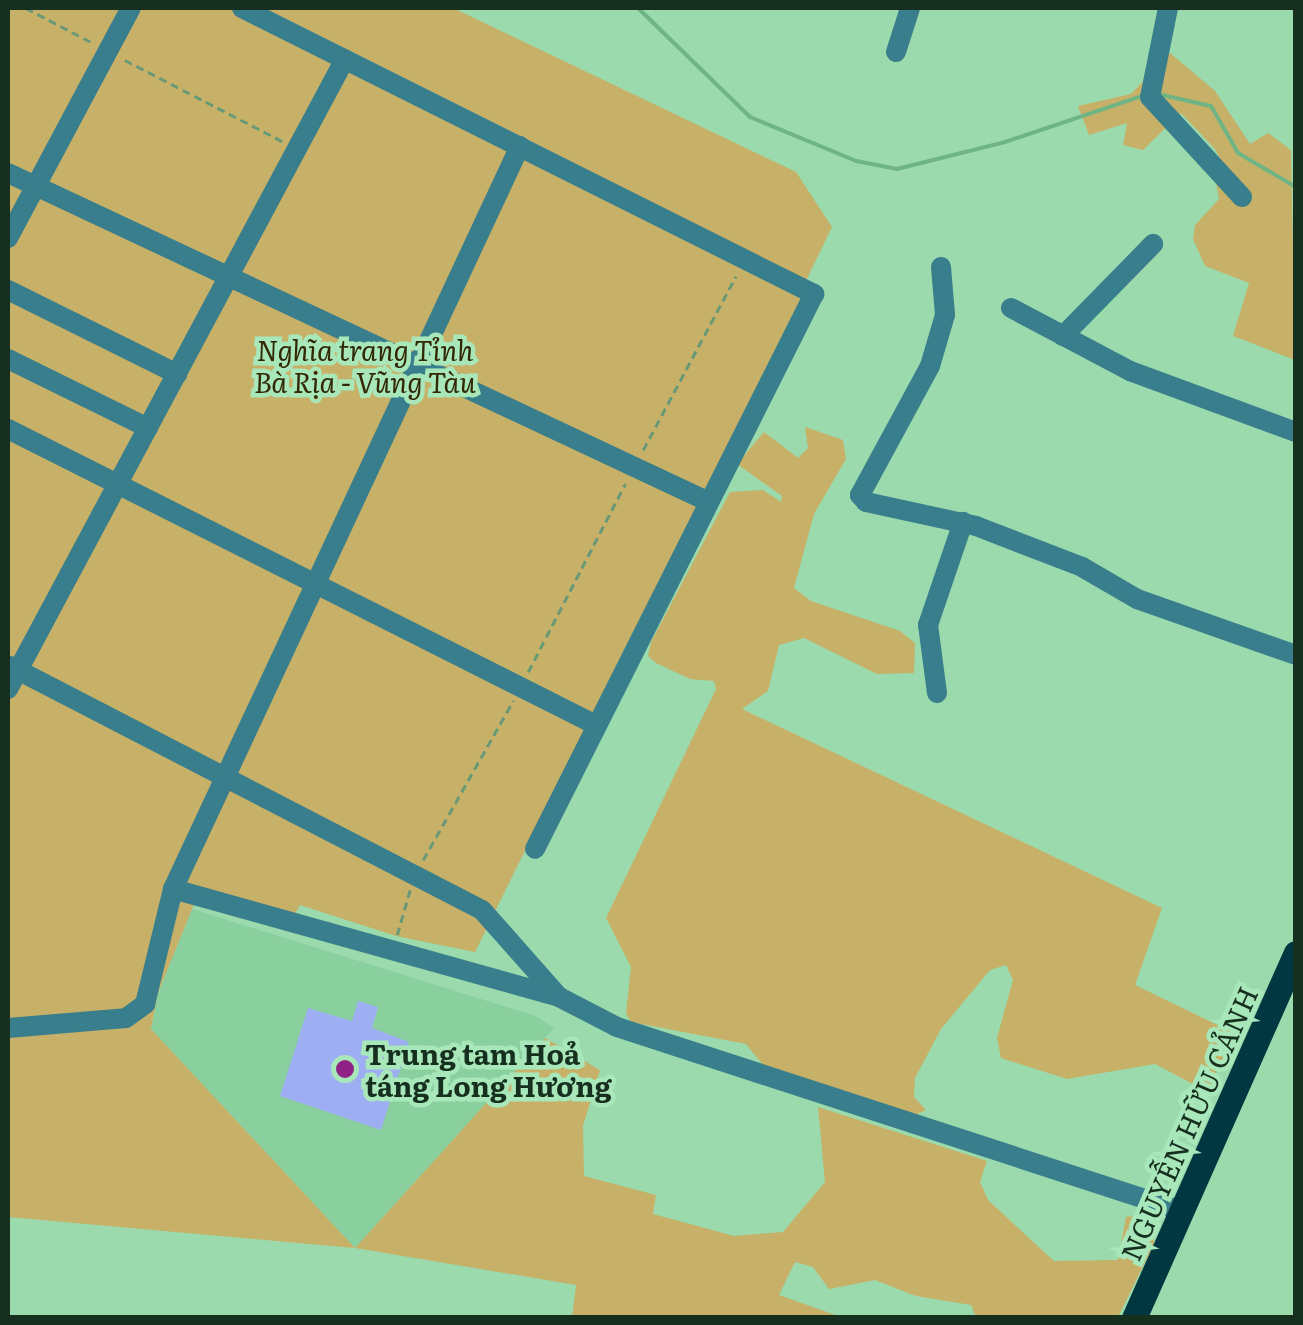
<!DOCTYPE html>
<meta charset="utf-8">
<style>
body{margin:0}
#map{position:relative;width:1303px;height:1325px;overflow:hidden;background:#9bdaac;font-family:Literata,serif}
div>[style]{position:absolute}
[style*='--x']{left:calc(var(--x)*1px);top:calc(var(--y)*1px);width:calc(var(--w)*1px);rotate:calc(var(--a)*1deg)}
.built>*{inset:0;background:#8ad09e}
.green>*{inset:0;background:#c7b067}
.stream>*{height:4px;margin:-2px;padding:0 2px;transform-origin:2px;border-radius:2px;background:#6fb484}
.building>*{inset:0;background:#9daef2}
.path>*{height:2.5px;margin-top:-1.25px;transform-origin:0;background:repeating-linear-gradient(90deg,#689976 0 8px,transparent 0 13px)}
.minor>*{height:20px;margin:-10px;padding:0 10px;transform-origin:10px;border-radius:10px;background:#397e8c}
.major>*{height:25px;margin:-12.5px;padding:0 12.5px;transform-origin:12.5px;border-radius:12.5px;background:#003740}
.dots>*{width:28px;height:28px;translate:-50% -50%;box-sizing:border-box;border:5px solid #a8e7b9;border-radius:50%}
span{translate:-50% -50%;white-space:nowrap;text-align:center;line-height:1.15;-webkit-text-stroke:9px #a8e7b9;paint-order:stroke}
.park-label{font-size:28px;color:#322806;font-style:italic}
.poi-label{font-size:28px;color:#162f1e;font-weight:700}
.left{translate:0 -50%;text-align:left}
.street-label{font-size:28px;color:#162f1e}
.frame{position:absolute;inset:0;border:10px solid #162f1e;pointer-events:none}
</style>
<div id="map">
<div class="built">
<div style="clip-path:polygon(192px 909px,536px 1016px,554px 1028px,355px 1248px,151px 1029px,158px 993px)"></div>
</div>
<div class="green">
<div style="clip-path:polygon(8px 8px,453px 8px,796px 172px,832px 227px,803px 287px,814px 294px,624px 650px,475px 952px,396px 936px,300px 905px,291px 921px,199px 892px,158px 993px,151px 1029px,355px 1248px,545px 1038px,600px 1070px,583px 1126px,584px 1176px,656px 1195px,653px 1214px,734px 1236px,783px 1232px,825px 1182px,818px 1107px,987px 1161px,980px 1182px,988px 1200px,1054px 1261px,1118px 1260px,1126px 1217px,1142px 1215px,1154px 1226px,1154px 1244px,1118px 1317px,976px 1317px,971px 1305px,916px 1296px,875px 1280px,829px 1289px,813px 1267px,795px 1262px,779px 1295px,841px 1317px,572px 1317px,576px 1285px,355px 1248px,8px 1217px)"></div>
<div style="clip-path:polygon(1170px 53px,1215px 91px,1250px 144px,1268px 133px,1291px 150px,1295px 360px,1233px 336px,1249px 283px,1205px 266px,1193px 239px,1195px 225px,1219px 199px,1215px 177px,1224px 166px,1215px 149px,1181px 113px,1143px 150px,1123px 145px,1127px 123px,1089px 135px,1078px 106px,1131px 94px)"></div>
<div style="clip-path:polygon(805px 427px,843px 440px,846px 459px,814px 514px,794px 588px,811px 601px,900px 631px,915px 643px,914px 673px,877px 674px,804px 638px,779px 645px,768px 691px,742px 709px,1162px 908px,1135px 985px,1234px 1033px,1208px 1092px,1155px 1064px,1067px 1079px,1001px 1058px,997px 1038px,1013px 980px,1006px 965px,990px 970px,941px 1029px,915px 1078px,914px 1097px,926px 1110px,913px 1116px,764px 1066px,746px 1044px,631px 1022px,626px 1013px,631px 967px,606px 918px,716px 689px,714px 681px,690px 679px,656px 663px,648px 656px,651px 642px,730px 492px,763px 490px,781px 502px,782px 496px,737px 464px,764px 432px,798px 458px,808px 448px)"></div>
</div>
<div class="stream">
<div style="--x:638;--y:8;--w:156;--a:44.2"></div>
<div style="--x:750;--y:117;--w:115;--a:22.5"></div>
<div style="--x:856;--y:161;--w:42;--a:11"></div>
<div style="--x:897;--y:169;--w:111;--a:-14"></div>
<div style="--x:1005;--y:142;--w:141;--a:-18.6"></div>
<div style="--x:1162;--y:95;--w:50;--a:12.7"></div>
<div style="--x:1211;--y:106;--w:54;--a:60.1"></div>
<div style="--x:1238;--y:153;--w:67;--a:30.4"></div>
</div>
<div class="building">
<div style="clip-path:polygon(358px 1001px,378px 1007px,372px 1028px,409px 1042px,381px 1130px,280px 1096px,308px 1008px,352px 1021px)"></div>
</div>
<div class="path">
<div style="--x:26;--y:8;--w:73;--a:27.6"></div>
<div style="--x:125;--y:60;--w:177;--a:27.3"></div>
<div style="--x:643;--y:450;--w:197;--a:-61.9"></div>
<div style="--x:528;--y:672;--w:212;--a:-62.7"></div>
<div style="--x:423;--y:860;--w:183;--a:-60.5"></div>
<div style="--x:397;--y:935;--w:47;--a:-73.9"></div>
</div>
<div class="minor">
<div style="--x:242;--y:8;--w:640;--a:26.57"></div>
<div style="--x:814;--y:294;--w:621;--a:116.69"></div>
<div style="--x:1168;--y:8;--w:91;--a:101.4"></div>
<div style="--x:1150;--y:97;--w:136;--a:47.4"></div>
<div style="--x:896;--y:52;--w:46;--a:-72.3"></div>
<div style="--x:8;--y:173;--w:774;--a:25.14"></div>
<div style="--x:8;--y:238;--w:261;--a:-61.9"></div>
<div style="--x:941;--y:267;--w:48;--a:85.2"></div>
<div style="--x:945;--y:315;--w:53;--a:106.4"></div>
<div style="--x:930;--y:366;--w:147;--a:118.5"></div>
<div style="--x:860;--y:495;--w:9;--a:49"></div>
<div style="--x:866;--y:502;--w:113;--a:12.3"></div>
<div style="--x:976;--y:526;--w:114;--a:21.1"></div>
<div style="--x:1082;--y:567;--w:64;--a:30.2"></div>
<div style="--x:1137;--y:599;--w:169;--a:19.4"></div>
<div style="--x:8;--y:290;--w:189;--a:26.4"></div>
<div style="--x:1011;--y:308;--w:135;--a:27.9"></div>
<div style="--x:1130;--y:371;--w:177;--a:20.2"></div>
<div style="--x:1063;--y:336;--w:129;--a:-45.6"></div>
<div style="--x:8;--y:359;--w:156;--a:26.2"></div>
<div style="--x:8;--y:429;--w:658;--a:26.72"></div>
<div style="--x:10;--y:666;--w:531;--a:27.34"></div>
<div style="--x:482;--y:910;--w:116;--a:48.5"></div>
<div style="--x:8;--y:689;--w:714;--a:-61.86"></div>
<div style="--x:937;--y:693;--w:69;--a:-97.5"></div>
<div style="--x:928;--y:625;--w:109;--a:-71.2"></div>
<div style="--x:173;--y:889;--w:401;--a:15.6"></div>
<div style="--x:559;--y:997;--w:65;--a:27.3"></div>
<div style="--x:617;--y:1027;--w:594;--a:18.04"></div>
<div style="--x:8;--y:1028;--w:118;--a:-4.8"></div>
<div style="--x:126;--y:1018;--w:24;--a:-36"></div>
<div style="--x:145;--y:1004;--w:118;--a:-76.3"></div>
<div style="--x:173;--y:889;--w:820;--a:-64.97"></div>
</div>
<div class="major">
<div style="--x:1134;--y:1318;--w:399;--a:-66.1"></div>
</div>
<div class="dots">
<div style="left:345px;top:1069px;background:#902285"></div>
</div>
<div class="park-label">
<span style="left:365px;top:365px">Nghĩa trang Tỉnh<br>Bà Rịa - Vũng Tàu</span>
</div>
<div class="poi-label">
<span class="left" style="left:365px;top:1069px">Trung tam Hoả<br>táng Long Hương</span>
</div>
<div class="street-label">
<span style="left:1188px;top:1123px;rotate:-66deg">NGUYỄN HỮU CẢNH</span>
</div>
<div class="frame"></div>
</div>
